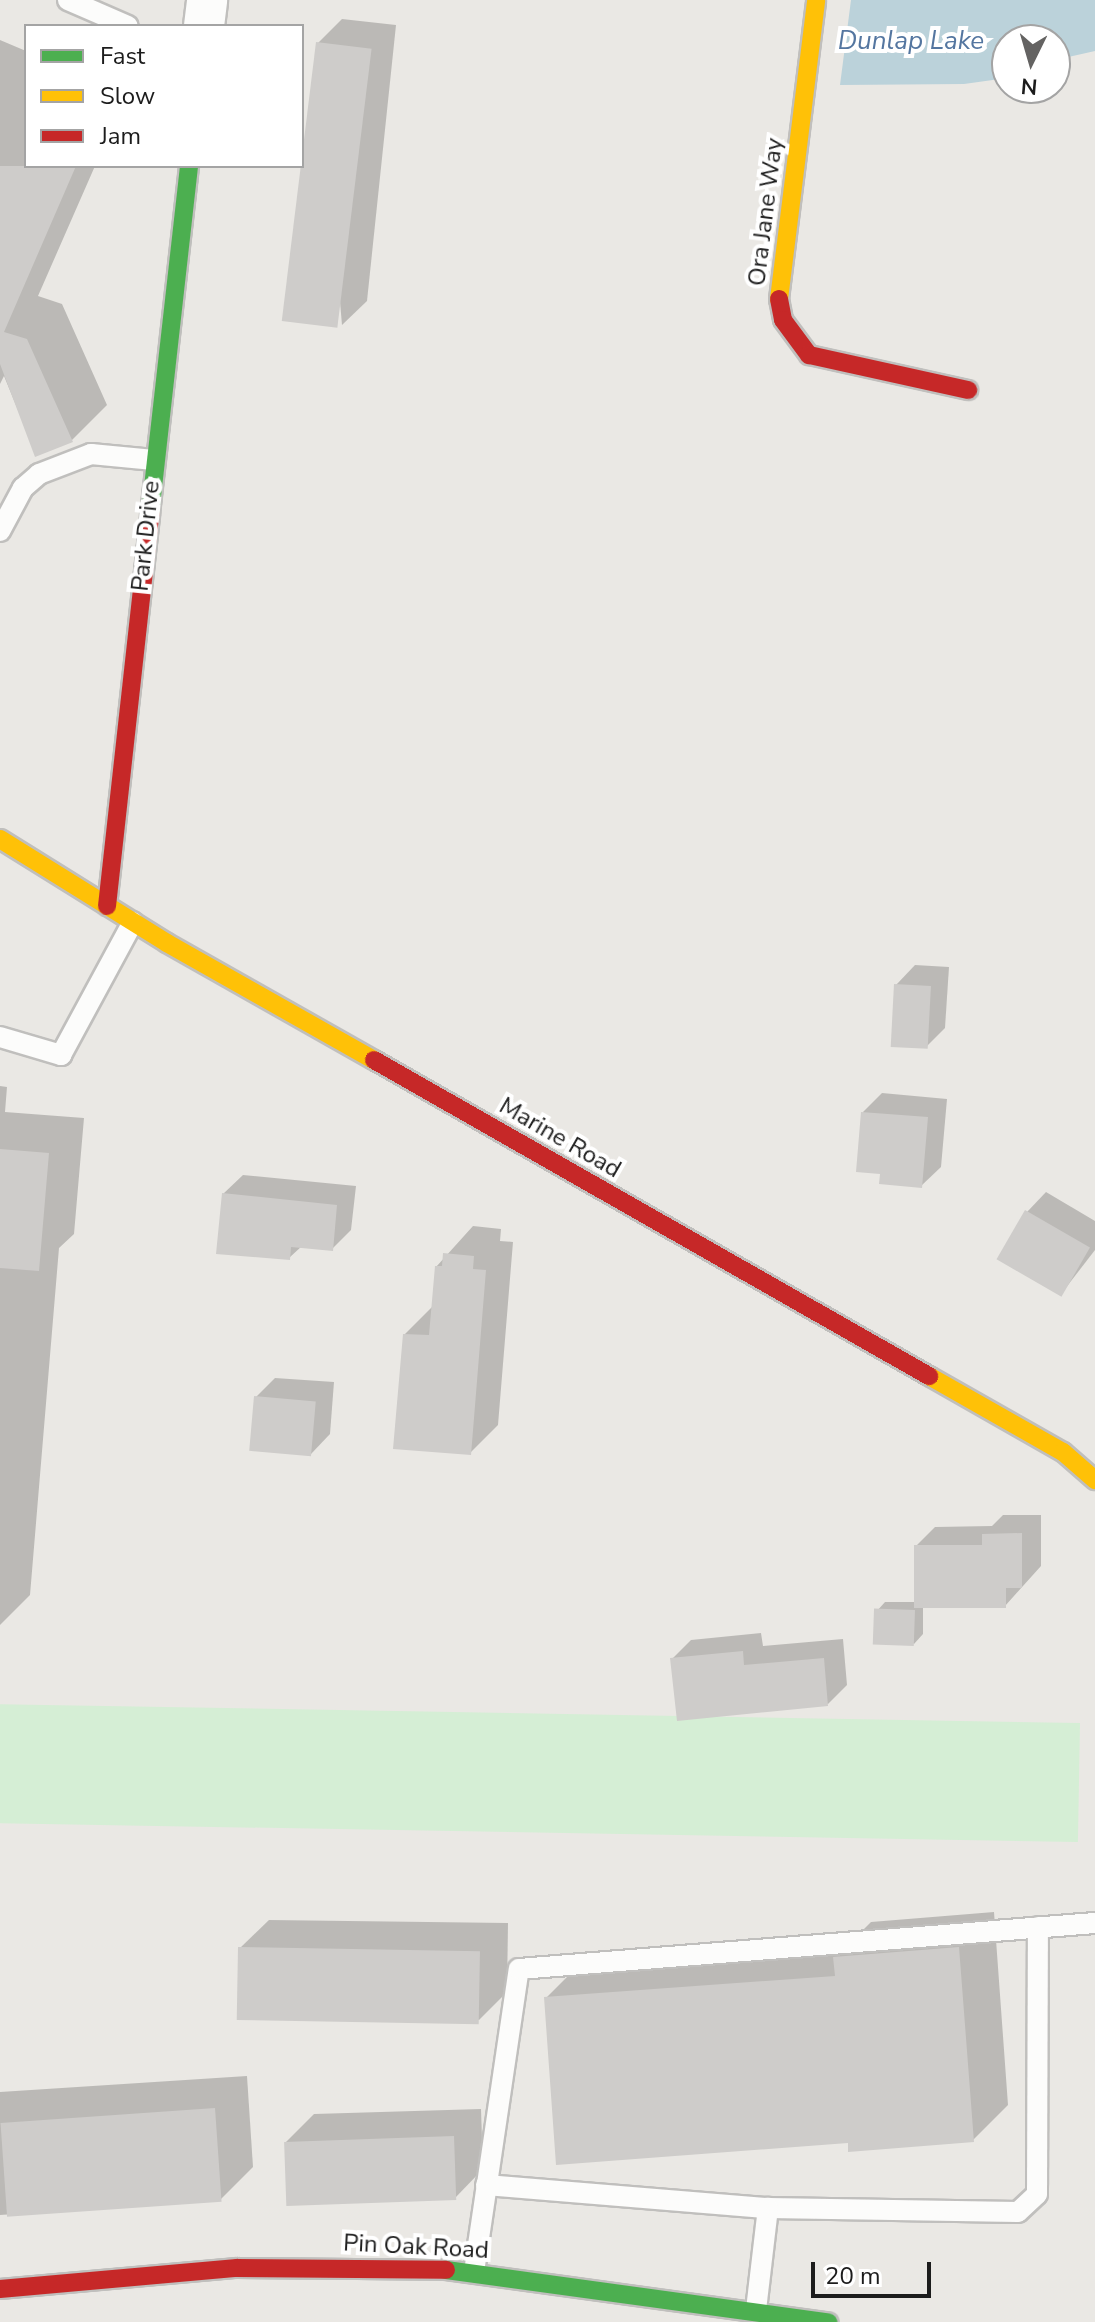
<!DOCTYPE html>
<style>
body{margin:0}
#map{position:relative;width:1095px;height:2322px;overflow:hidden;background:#eae8e4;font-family:"Nunito Sans",sans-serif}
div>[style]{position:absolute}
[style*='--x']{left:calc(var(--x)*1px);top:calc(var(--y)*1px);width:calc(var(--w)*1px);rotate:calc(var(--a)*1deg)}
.park>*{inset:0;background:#d5eed5;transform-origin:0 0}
.water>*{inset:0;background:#bbd2da}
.shadow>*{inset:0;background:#0003}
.building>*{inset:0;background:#ceccca;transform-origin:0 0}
.roads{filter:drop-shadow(2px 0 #c0bfbd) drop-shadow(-2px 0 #c0bfbd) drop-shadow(0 2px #c0bfbd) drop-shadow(0 -2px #c0bfbd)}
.lane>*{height:20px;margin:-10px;padding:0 10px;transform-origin:10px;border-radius:10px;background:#fcfcfb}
.street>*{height:40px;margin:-20px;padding:0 20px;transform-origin:20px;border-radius:20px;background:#fcfcfb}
.fast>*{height:18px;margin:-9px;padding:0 9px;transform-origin:9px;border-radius:9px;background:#4caf50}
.slow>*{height:18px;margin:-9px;padding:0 9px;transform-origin:9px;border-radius:9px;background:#ffc107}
.jam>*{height:18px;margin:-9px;padding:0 9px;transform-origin:9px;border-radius:9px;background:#c62828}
span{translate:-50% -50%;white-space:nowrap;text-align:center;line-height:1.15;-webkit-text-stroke:8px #fff;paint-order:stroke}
.street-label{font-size:24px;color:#1c1c1c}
.water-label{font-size:26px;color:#5476a0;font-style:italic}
.legend{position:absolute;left:24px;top:24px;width:280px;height:144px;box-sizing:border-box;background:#fff;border:2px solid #a4a4a4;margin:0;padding:10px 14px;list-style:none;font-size:24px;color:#1c1c1c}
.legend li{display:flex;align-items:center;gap:16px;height:40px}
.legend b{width:40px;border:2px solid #a4a4a4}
.north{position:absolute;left:991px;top:24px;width:80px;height:80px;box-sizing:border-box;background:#fff;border:2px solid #a4a4a4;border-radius:50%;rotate:185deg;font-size:22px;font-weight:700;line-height:32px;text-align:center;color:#1c1c1c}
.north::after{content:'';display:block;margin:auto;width:28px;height:36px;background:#646362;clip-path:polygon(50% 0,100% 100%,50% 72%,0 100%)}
.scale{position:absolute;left:811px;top:2262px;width:120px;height:36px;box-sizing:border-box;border:4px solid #1c1c1c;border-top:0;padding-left:10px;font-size:24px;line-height:28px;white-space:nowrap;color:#1c1c1c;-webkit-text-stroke:6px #fff;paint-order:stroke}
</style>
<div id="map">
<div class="park">
<div style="left:1080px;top:1723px;width:119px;height:1083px;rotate:91deg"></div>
</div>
<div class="water">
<div style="clip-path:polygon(851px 0,1095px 0,1095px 51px,1055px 60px,1055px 40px,1007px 40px,1007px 78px,964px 84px,840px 85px)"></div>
</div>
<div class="shadow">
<div style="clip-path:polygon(342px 19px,396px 25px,367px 301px,342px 325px,318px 43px)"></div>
<div style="clip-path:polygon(0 40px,26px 51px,26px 166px,95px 166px,38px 296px,62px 304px,107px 405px,72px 440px,36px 454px,4px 376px,0 384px)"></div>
<div style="clip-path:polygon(915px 965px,949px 967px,945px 1028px,926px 1047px,896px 985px)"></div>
<div style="clip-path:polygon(0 1086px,7px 1087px,5px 1112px,84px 1118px,74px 1234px,59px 1248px,30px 1595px,0 1625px)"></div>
<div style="clip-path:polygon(882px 1093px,947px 1099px,941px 1167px,921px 1186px,882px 1173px,863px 1112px)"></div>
<div style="clip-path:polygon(243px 1175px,356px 1186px,351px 1230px,332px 1249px,302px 1246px,289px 1258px,223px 1194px)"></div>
<div style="clip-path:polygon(1046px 1192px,1095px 1221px,1095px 1250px,1061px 1294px,1027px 1212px)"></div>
<div style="clip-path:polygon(473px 1226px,501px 1229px,500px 1241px,513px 1242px,498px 1425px,470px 1453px,404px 1335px,433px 1306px,436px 1267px)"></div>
<div style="clip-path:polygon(275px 1378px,334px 1382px,330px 1434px,311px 1454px,256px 1397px)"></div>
<div style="clip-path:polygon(1003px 1515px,1041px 1515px,1041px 1566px,1005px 1606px,923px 1606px,923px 1634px,914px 1644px,876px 1612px,885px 1602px,916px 1602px,916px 1546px,935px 1527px,992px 1526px)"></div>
<div style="clip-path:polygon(761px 1633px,763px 1646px,843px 1639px,847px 1685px,828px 1704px,672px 1659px,691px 1640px)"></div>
<div style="clip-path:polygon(994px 1912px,1008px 2105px,973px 2140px,849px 2141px,546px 1998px,581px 1963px,850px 1943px,871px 1922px)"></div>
<div style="clip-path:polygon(269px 1920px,508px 1923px,507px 1992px,479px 2020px,240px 1948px)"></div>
<div style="clip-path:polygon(247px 2076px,253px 2167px,220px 2200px,0 2215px,0 2092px)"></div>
<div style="clip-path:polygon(481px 2109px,483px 2169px,455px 2198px,286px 2142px,314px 2114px)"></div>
</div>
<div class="building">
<div style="left:316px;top:42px;width:56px;height:281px;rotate:7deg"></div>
<div style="clip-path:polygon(0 166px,76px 166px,4px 332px,27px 339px,73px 442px,35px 457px,0 364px)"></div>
<div style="left:894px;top:984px;width:37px;height:63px;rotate:3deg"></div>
<div style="clip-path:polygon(861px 1112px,928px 1117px,922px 1188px,879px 1184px,880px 1174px,856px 1172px)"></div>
<div style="clip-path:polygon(0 1149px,49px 1153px,39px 1271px,0 1268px)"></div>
<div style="clip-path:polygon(222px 1193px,337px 1205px,333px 1251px,291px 1247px,290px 1260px,216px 1254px)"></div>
<div style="left:1025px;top:1210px;width:75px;height:57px;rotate:30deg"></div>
<div style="clip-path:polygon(443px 1253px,474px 1256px,473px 1269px,486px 1270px,471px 1455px,393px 1449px,403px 1334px,429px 1335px,435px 1266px,442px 1266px)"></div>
<div style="left:254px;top:1396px;width:62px;height:55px;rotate:5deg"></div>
<div style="clip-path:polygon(1022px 1533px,1022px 1588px,1006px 1588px,1006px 1608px,914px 1608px,914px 1545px,982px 1545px,982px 1534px)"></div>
<div style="left:915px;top:1610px;width:36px;height:41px;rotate:92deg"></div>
<div style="clip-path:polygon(743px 1651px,744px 1665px,824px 1658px,828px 1706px,677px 1721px,670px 1658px)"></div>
<div style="left:238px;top:1947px;width:242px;height:73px;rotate:1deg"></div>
<div style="clip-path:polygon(959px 1947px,974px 2142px,848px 2152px,848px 2143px,556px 2165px,544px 1997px,835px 1976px,833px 1957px)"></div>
<div style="left:215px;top:2108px;width:94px;height:215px;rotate:86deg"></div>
<div style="left:454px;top:2136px;width:64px;height:170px;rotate:88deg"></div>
</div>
<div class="roads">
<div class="lane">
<div style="--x:68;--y:0;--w:65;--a:23.4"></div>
<div style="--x:0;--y:531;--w:49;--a:-61.9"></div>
<div style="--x:23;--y:488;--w:21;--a:-41"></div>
<div style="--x:39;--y:474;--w:56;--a:-21"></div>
<div style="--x:91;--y:454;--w:63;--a:5.4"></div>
<div style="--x:0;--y:1037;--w:64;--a:16.4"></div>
<div style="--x:61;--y:1055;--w:151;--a:-61.6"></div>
<div style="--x:486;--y:2185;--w:283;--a:4.7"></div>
<div style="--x:768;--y:2208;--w:250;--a:0.9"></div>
<div style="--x:1018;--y:2212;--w:26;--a:-43"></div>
<div style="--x:1037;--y:2194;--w:267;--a:-89.8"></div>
<div style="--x:474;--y:2272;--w:306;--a:-81.6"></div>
<div style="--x:519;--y:1969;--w:578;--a:-4.57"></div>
<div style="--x:756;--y:2310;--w:103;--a:-83.3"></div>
</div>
<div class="street">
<div style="--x:204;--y:26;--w:26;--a:-83"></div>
</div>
<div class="fast">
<div style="--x:150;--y:514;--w:350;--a:-83.6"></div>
<div style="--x:446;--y:2270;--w:386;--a:7.8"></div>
</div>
<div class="slow">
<div style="--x:779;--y:299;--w:301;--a:-82.9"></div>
<div style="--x:0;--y:839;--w:197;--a:31.9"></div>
<div style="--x:167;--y:943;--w:238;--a:29.5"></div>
<div style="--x:929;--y:1376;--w:154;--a:29.6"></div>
<div style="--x:1063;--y:1452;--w:43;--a:41.2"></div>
</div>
<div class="jam">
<div style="--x:779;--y:299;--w:21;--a:79"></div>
<div style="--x:783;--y:320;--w:44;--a:53.4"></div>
<div style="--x:809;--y:355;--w:163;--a:12.4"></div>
<div style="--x:107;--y:906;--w:394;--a:-83.7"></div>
<div style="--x:374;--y:1060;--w:639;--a:29.66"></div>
<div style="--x:0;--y:2289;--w:238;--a:-5.1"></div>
<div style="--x:237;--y:2268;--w:209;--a:0.5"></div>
</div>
</div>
<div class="street-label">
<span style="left:766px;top:212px;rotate:-83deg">Ora Jane Way</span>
<span style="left:146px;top:536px;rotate:-84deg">Park Drive</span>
<span style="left:560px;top:1138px;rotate:30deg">Marine Road</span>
<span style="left:416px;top:2247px;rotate:3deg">Pin Oak Road</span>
</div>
<div class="water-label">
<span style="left:911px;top:41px">Dunlap Lake</span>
</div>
<ul class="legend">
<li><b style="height:10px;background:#4caf50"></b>Fast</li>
<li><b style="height:10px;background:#ffc107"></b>Slow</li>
<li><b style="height:10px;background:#c62828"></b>Jam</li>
</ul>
<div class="north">N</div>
<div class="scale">20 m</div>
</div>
